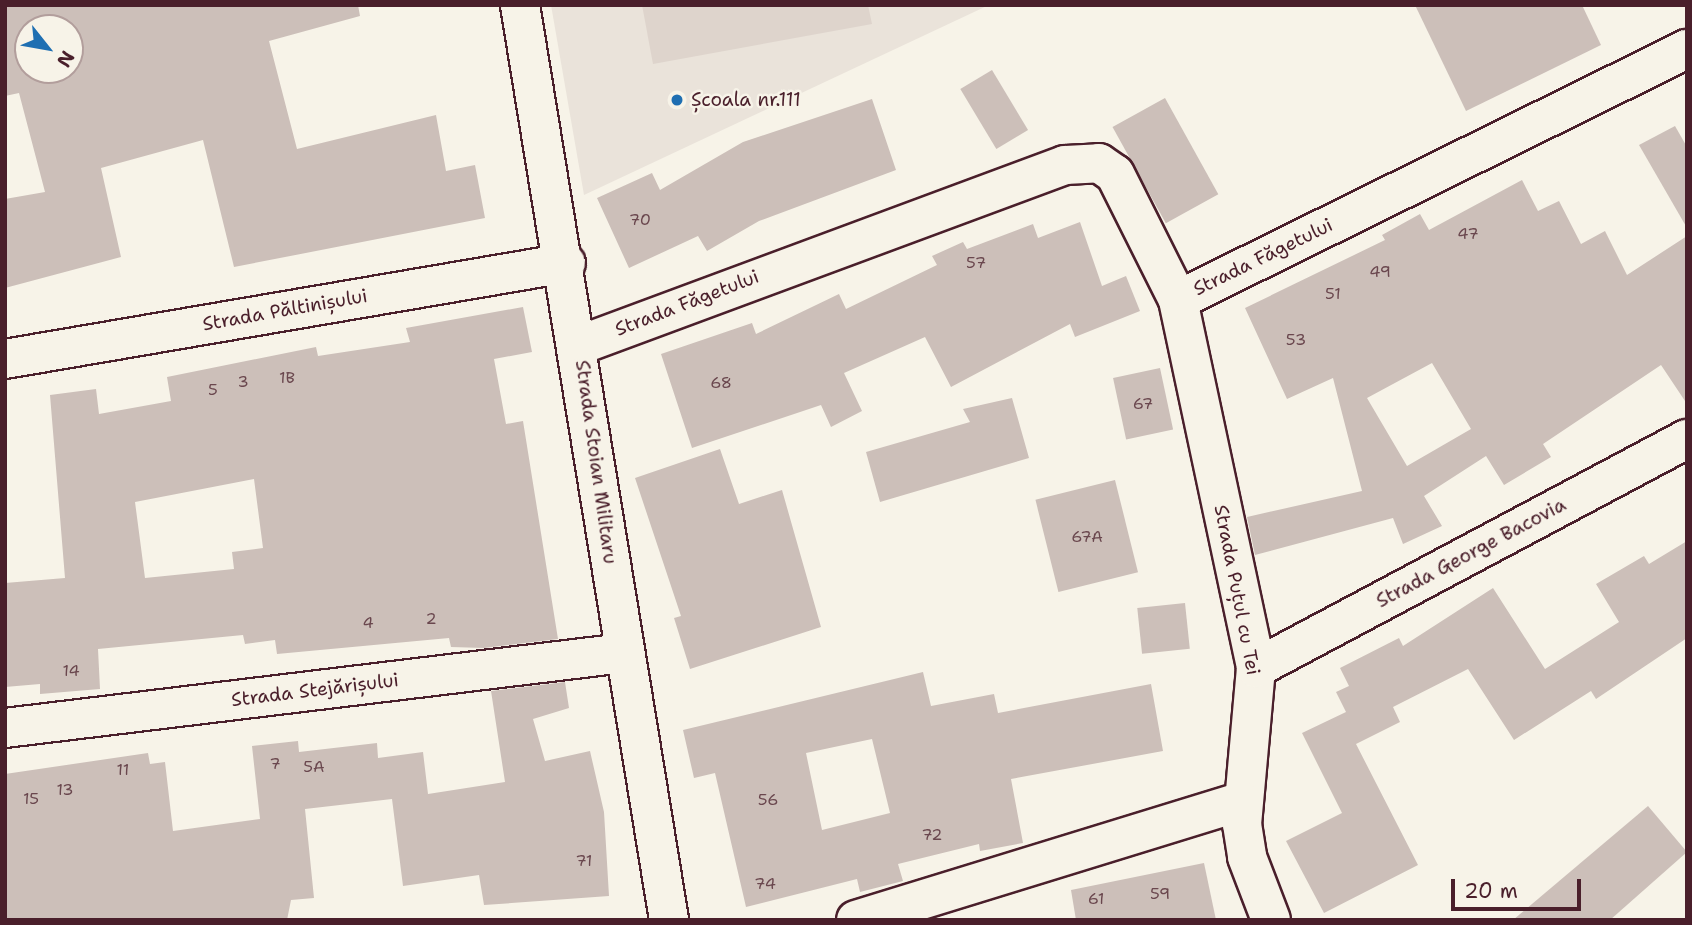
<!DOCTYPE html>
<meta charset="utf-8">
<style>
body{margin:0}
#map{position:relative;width:1692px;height:925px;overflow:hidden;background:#f7f3e8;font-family:"Shantell Sans",sans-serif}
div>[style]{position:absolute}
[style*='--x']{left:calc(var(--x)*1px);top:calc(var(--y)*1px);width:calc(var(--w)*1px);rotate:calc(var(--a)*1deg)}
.built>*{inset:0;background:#eae3da}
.green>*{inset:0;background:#ded4cc}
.building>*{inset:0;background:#ccbfb9;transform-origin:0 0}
.roads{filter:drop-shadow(2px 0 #4a1f2b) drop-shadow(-2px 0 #4a1f2b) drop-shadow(0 2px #4a1f2b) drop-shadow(0 -2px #4a1f2b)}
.street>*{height:38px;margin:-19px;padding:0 19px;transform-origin:19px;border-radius:19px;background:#f7f3e8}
.secondary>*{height:38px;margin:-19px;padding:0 19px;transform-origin:19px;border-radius:19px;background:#f7f3e8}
.dots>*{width:19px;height:19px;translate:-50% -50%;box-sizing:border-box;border:4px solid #f7f3e8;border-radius:50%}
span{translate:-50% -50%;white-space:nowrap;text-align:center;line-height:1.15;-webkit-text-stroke:5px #f7f3e8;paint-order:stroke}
.number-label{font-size:16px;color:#6a474e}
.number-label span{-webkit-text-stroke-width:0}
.poi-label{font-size:19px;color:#4a1f2b}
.left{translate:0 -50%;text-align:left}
.street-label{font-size:19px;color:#4a1f2b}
.frame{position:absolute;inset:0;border:7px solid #4a1f2b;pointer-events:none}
.north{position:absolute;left:14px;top:14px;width:70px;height:70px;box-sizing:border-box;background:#f7f3e8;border:2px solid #b29e9c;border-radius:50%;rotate:121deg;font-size:19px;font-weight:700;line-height:28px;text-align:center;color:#4a1f2b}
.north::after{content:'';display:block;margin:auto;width:24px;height:32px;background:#1f6fb2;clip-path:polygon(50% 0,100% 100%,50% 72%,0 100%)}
.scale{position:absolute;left:1451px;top:879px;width:130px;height:32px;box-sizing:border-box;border:4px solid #4a1f2b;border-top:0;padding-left:9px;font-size:21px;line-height:24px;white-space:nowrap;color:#4a1f2b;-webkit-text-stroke:5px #f7f3e8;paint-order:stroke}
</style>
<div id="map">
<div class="built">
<div style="clip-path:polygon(551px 5px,989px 5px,584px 195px)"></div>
</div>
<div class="green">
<div style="clip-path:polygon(642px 5px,868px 5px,872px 24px,653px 64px)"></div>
</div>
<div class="building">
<div style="clip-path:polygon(evenodd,5px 5px,358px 5px,360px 16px,269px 41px,297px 149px,436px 115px,446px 171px,475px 165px,485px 218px,234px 267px,203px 140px,101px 168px,121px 257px,5px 288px,5px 199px,45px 192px,19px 93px,5px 96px,5px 5px,28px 28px,70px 28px,70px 70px,28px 70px,28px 28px)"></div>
<div style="clip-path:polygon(1415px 5px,1582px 5px,1601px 45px,1466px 111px)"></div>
<div style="left:992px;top:70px;width:70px;height:37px;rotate:59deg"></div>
<div style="left:1165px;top:98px;width:110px;height:60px;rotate:61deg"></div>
<div style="clip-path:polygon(872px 99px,896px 170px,759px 221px,707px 251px,698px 236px,629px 268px,597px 198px,652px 173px,660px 190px,743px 142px)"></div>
<div style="clip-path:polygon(1675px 126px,1687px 147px,1687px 228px,1639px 145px)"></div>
<div style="clip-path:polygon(evenodd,1522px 180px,1538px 211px,1559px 201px,1581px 244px,1605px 231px,1627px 275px,1687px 236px,1687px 404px,1661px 365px,1543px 444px,1551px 457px,1504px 485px,1486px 456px,1424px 496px,1442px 526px,1403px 544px,1393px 518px,1255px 555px,1247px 517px,1362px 491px,1333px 378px,1287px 399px,1245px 308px,1385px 240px,1382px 235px,1420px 214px,1429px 230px,1522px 180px,1432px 363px,1471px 429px,1407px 466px,1367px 398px,1432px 363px)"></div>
<div style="clip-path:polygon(1080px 222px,1102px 286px,1126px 276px,1140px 311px,1075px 337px,1070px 324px,951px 387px,925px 337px,844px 373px,862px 411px,831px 427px,821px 405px,692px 448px,661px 354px,752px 323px,756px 334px,839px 294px,846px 309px,937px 265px,932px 256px,963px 242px,967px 249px,1033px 224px,1038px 238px)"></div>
<div style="clip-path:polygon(evenodd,523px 307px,532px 352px,494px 359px,506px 424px,523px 421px,558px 639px,484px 648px,451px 647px,449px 638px,277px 654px,275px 640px,245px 644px,243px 635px,98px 649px,100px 689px,40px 694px,40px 684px,5px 687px,5px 583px,65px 578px,50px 395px,96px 389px,99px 414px,171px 401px,167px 377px,316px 347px,318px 356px,410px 342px,406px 328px,523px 307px,254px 479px,263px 548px,232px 552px,234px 569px,145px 578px,135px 502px,254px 479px)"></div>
<div style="left:1160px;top:368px;width:63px;height:48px;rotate:78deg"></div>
<div style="clip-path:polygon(1012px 398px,1029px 458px,880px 502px,866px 452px,970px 422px,963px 409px)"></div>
<div style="clip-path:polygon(720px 449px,739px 504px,782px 490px,821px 627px,690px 669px,674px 618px,681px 616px,635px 478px)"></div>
<div style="left:1115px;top:480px;width:95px;height:82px;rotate:76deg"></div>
<div style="clip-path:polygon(1687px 541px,1687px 638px,1596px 699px,1591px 691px,1514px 740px,1468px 669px,1393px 707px,1400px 722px,1356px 744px,1418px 865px,1324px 913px,1286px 841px,1342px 813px,1302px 733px,1346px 712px,1336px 692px,1349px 686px,1340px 668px,1399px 638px,1403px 646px,1493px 588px,1545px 669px,1619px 622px,1596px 584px,1644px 556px,1649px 564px)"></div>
<div style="left:1185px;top:603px;width:46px;height:48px;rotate:84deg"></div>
<div style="clip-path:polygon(evenodd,923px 672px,931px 706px,994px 694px,998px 713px,1151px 684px,1163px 751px,1011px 779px,1023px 843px,980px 851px,979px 844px,898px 864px,903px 881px,860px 892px,857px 879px,746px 907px,715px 773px,694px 778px,683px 730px,923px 672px,872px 739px,890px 813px,822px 830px,806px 753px,872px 739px)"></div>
<div style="clip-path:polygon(565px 682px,569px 708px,533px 719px,545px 761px,590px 751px,604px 812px,609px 896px,484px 905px,479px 875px,403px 886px,392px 799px,305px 809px,314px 898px,291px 900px,287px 920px,5px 920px,5px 774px,148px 753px,150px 764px,165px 762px,173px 831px,260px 819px,252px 746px,298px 741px,299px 752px,377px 743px,378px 758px,423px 752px,428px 794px,505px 782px,491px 691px)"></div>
<div style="clip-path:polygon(1648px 806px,1687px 852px,1610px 920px,1513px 920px)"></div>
<div style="clip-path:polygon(1204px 863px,1216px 920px,1076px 920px,1071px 890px)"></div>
</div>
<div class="roads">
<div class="street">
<div style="--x:1178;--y:300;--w:568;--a:-26.25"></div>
<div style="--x:580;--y:345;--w:517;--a:-20.36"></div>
<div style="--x:1065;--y:165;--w:34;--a:-3"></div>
<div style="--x:1099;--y:163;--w:19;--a:35"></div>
<div style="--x:1115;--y:174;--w:141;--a:63.4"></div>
<div style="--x:1178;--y:300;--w:376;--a:78"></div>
<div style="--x:1256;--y:668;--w:157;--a:95.1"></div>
<div style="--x:1242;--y:824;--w:33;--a:81"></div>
<div style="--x:1247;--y:857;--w:67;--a:69.1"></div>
<div style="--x:5;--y:359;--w:569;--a:-9.71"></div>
<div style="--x:1256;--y:668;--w:488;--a:-28"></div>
<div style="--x:5;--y:728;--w:624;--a:-6.91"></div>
<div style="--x:856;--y:920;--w:404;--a:-17.1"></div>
</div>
<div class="secondary">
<div style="--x:520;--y:5;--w:927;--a:80.75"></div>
</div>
</div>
<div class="dots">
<div style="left:677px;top:100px;background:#1f6fb2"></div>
</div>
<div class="number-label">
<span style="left:640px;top:220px">70</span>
<span style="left:1468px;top:234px">47</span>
<span style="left:976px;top:263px">57</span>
<span style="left:1380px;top:272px">49</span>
<span style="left:1333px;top:294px">51</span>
<span style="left:1296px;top:340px">53</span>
<span style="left:287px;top:378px">1B</span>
<span style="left:243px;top:382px">3</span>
<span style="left:721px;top:383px">68</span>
<span style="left:213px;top:390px">5</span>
<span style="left:1143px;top:404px">67</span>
<span style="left:1087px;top:537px">67A</span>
<span style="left:431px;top:619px">2</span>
<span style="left:368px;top:623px">4</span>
<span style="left:71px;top:671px">14</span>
<span style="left:275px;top:764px">7</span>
<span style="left:314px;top:767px">5A</span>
<span style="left:123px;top:770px">11</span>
<span style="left:65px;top:790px">13</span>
<span style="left:31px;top:799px">15</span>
<span style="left:768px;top:800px">56</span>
<span style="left:932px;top:835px">72</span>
<span style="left:584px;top:861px">71</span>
<span style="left:765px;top:884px">74</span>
<span style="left:1160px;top:894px">59</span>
<span style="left:1096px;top:899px">61</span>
</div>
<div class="poi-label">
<span class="left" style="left:691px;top:100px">Școala nr.111</span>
</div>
<div class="street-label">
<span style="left:1263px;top:257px;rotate:-26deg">Strada Făgetului</span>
<span style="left:687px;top:303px;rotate:-21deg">Strada Făgetului</span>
<span style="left:285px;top:310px;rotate:-10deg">Strada Păltinișului</span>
<span style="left:596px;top:462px;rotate:82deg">Strada Stoian Militaru</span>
<span style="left:1471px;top:553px;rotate:-28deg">Strada George Bacovia</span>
<span style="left:1237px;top:590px;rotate:79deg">Strada Puțul cu Tei</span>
<span style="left:315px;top:690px;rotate:-7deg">Strada Stejărișului</span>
</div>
<div class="frame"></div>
<div class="north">N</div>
<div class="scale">20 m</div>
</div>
